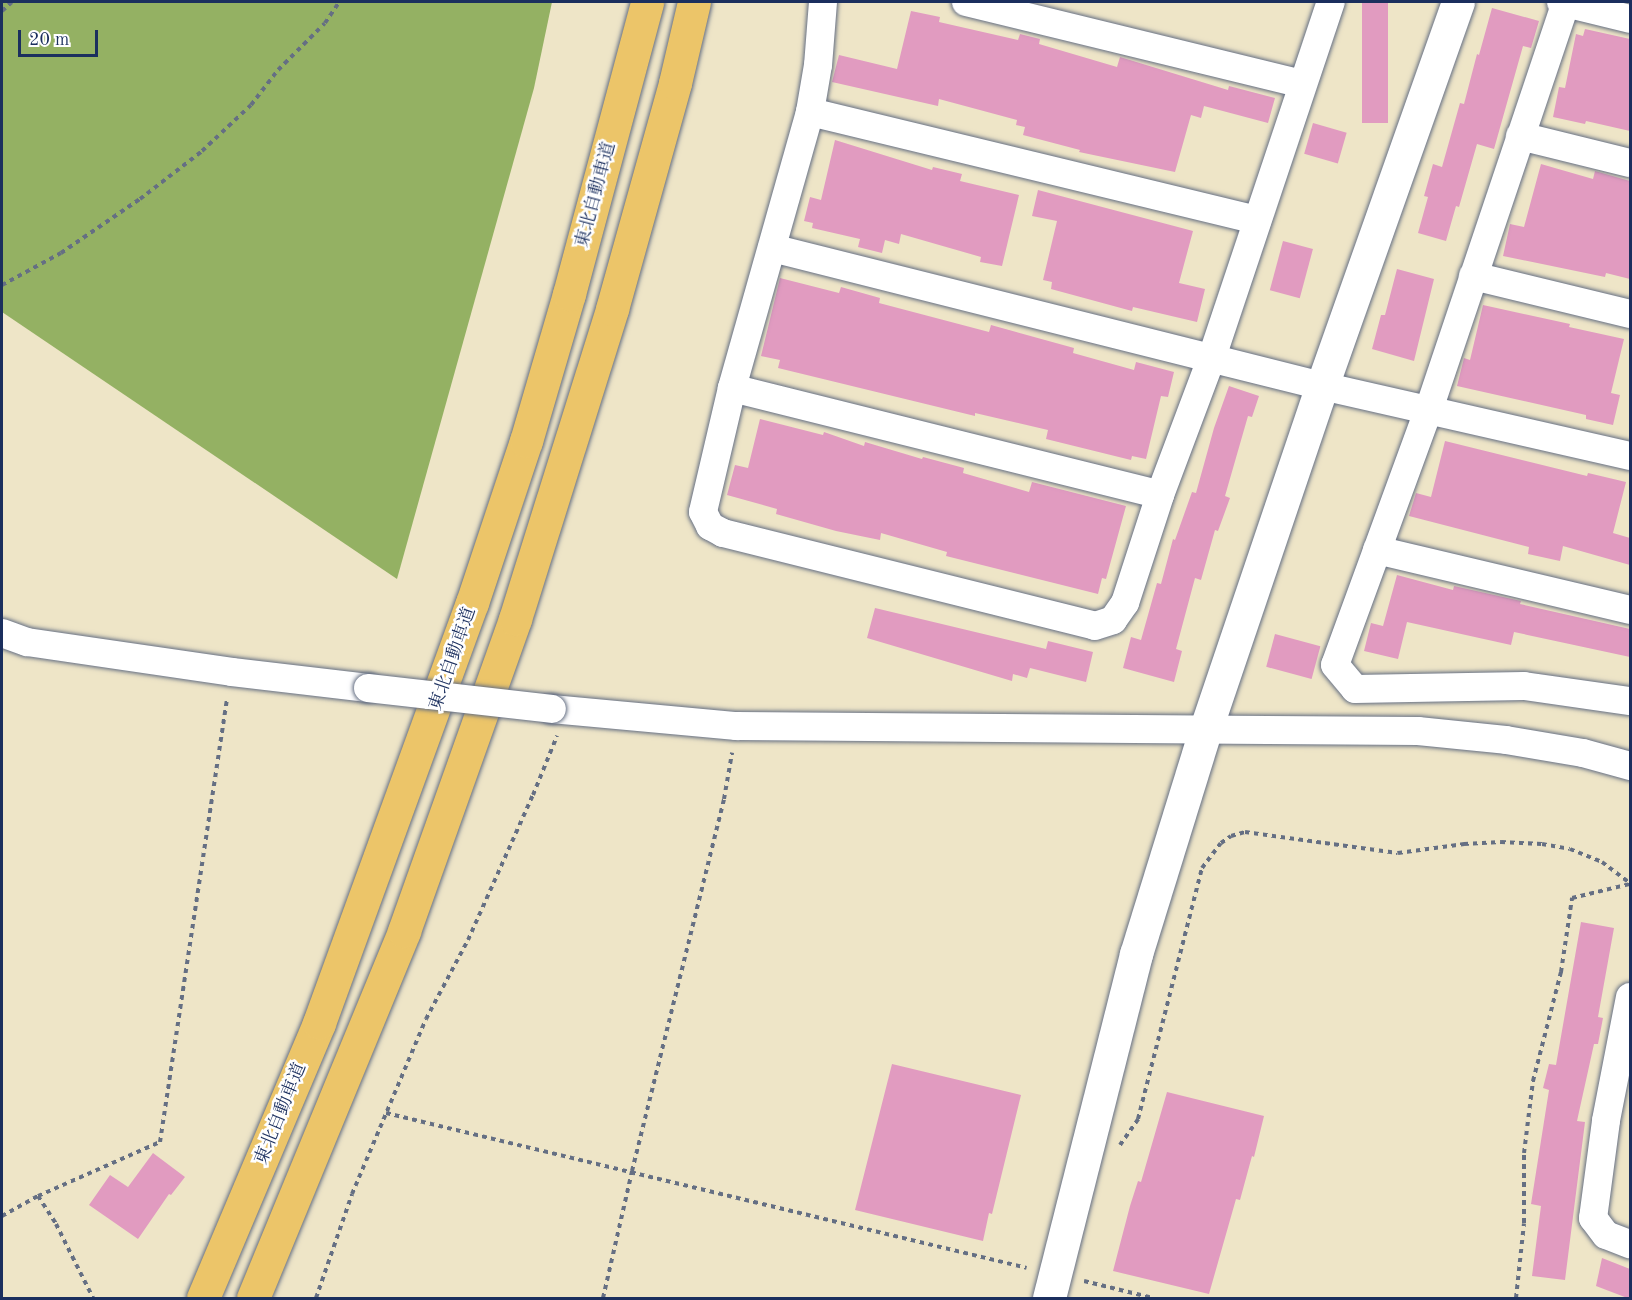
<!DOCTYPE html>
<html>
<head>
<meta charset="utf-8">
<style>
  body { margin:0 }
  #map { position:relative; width:1632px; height:1300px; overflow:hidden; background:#eee5c7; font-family:"Old Standard TT","Noto Serif JP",serif }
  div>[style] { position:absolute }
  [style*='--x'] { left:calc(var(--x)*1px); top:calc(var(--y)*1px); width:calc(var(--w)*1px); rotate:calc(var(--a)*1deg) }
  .forest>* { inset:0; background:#94b163 }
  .building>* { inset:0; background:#e19bc0; transform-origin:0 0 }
  .path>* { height:4px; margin-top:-2px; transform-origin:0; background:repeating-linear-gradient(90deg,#656f83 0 4.5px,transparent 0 9px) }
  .roads { filter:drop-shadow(0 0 2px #656f83) drop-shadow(0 0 2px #656f83) }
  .minor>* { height:28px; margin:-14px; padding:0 14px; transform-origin:14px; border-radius:14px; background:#fff }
  .tertiary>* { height:33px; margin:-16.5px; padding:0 16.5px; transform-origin:16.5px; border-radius:16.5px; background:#fff }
  .motorway>* { height:33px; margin:-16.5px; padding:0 16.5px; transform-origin:16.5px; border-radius:16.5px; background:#ecc569 }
  .bridges { filter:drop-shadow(0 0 2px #656f83) drop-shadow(0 0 2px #656f83) }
  .minor-bridge>* { height:28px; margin:-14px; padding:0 14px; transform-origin:14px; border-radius:14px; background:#fff }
  span { translate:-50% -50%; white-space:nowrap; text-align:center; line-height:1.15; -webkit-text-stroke:5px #fff; paint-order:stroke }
  .street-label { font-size:18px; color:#1b2f5e }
  .frame { position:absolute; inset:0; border:3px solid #1b2f5e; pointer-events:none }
  .scale { position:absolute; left:18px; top:30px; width:80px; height:27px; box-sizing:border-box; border:3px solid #1b2f5e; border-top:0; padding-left:8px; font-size:18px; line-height:21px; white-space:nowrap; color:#1b2f5e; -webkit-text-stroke:4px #fff; paint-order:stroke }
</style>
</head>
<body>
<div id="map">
  <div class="forest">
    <div style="clip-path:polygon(2px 2px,552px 2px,534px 88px,397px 579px,2px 312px)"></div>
  </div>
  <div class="building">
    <div style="left:1362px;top:2px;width:26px;height:121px"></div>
    <div style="clip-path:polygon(1492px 8px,1539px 21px,1531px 48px,1523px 46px,1494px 149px,1477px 144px,1459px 207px,1456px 206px,1446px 241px,1418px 233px,1428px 197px,1424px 196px,1433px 164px,1442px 167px,1460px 103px,1464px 104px,1477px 54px,1479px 55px)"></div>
    <div style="clip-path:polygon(911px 11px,940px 17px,939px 22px,1018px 40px,1020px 34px,1040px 39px,1039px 44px,1117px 67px,1120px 57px,1228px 90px,1229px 86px,1275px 98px,1268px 123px,1204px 106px,1201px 118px,1191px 115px,1175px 172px,1079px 152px,1080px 150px,1023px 135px,1025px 127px,1016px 125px,1017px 120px,939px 99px,938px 106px,832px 82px,839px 55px,897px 69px)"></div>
    <div style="clip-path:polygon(1585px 29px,1630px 39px,1630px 131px,1586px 121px,1585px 124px,1553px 117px,1559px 87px,1565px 88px,1576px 34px,1583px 36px)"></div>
    <div style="left:1313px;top:123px;width:35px;height:32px;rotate:16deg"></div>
    <div style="clip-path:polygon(835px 140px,932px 170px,933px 167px,962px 174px,960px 181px,1019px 195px,1002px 266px,980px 262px,981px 257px,901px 234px,899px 244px,885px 240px,882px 253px,858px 247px,860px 239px,812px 228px,813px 223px,804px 221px,810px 197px,821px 200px)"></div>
    <div style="clip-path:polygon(1541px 164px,1593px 179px,1595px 171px,1630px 181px,1630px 279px,1606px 273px,1605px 277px,1503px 256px,1510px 224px,1524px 227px)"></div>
    <div style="clip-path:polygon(1038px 190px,1193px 231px,1179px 283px,1205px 289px,1197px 322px,1133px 307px,1132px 311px,1051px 289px,1052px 282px,1043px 280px,1057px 221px,1032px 216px)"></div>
    <div style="left:1283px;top:241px;width:31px;height:51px;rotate:15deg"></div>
    <div style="clip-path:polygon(1397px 269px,1434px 279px,1414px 361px,1372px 349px,1381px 315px,1385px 315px)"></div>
    <div style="clip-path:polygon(780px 278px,839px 293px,841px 287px,880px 298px,879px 303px,989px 332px,991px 325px,1074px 348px,1073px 353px,1134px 370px,1136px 362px,1174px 372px,1168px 397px,1161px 396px,1146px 459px,1132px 456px,1131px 460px,1046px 439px,1048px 430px,975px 413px,975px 416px,778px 368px,780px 360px,761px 356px)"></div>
    <div style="clip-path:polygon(1483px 305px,1570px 324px,1569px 327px,1624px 339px,1611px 393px,1620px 395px,1613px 425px,1586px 419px,1586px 415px,1457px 386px,1464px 358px,1470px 360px)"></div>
    <div style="clip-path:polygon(1229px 386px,1259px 396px,1252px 417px,1248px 416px,1225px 496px,1230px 498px,1218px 531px,1215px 530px,1201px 580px,1195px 578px,1176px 649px,1182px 651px,1174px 682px,1123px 668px,1131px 637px,1141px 640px,1157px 583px,1161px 584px,1173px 539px,1175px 540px,1192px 492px,1196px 493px,1214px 428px)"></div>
    <div style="clip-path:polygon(760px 419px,823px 435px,824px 432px,864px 446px,865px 442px,922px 459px,923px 457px,964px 468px,963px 473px,1029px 492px,1032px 482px,1126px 506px,1106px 579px,1102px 578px,1098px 594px,946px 556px,947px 552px,881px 533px,880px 540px,836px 531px,776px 514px,777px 509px,727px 495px,735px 465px,748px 468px)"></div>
    <div style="clip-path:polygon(1445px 441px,1587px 476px,1588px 473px,1626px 482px,1613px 533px,1630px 538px,1630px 565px,1563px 546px,1560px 561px,1528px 554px,1529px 547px,1409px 516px,1416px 493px,1431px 497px)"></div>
    <div style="clip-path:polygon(1397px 575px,1453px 590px,1454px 586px,1521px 601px,1520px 604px,1630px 629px,1630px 657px,1514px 632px,1511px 645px,1407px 622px,1398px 659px,1364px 651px,1371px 623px,1383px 626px)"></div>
    <div style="clip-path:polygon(875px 608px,1046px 649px,1048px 641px,1093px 652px,1086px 682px,1030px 668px,1027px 678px,1013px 674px,1012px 681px,867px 638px)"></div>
    <div style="left:1275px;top:634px;width:47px;height:34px;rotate:15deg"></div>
    <div style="clip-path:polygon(1581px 922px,1614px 928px,1598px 1017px,1603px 1018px,1598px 1044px,1594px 1044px,1577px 1121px,1585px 1122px,1565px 1280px,1532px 1276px,1541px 1206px,1531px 1204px,1549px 1090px,1543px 1088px,1549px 1064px,1556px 1065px)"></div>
    <div style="clip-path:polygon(892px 1064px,1021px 1095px,992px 1214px,989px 1213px,983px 1241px,855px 1210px)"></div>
    <div style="clip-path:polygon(1167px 1092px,1264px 1116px,1254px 1157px,1252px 1156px,1240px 1200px,1236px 1199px,1209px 1294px,1113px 1271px,1130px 1206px,1138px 1181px,1141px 1182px)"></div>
    <div style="clip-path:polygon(153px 1153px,185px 1177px,171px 1195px,169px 1194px,138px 1239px,89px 1205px,110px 1175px,128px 1187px)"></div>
    <div style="clip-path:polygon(1602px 1258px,1630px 1269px,1630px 1299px,1596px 1286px)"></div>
  </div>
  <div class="path">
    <div style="--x:2;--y:11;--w:13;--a:-42"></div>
    <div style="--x:2;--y:285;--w:67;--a:-28.5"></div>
    <div style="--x:61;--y:253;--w:96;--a:-34.4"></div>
    <div style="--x:140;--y:199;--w:78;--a:-37.7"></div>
    <div style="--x:202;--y:151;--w:67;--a:-43.2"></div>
    <div style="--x:251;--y:105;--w:44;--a:-52.4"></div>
    <div style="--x:278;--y:70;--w:66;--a:-45"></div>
    <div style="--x:325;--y:23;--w:25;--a:-56"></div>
    <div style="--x:386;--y:1113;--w:659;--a:13.59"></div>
    <div style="--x:1120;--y:1145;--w:32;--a:-55"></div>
    <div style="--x:1138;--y:1119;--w:259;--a:-75.7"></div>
    <div style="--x:1202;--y:868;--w:31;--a:-53"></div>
    <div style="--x:1221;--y:843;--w:12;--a:-35"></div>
    <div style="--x:1231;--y:836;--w:15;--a:-16"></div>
    <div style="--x:1245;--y:832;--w:154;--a:7.8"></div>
    <div style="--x:1398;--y:853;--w:67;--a:-7.8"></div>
    <div style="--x:1464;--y:844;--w:37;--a:-3"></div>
    <div style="--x:1501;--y:842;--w:41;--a:2.8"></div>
    <div style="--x:1542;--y:844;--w:28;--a:10"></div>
    <div style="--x:1570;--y:849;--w:35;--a:22"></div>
    <div style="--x:1602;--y:862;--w:35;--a:37"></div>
    <div style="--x:38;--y:1196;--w:33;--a:57"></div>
    <div style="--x:56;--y:1224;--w:83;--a:63.4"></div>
    <div style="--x:2;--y:1216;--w:41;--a:-29.1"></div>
    <div style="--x:38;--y:1196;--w:133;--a:-23.9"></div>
    <div style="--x:160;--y:1142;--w:448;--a:-81.4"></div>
    <div style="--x:1084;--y:1281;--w:71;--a:13.8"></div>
    <div style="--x:316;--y:1298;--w:110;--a:-70.9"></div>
    <div style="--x:352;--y:1194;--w:190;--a:-67.1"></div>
    <div style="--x:426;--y:1019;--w:89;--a:-62"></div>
    <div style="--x:468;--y:940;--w:159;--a:-65.9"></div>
    <div style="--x:533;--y:795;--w:64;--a:-67.9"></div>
    <div style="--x:603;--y:1298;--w:130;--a:-77.1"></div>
    <div style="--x:632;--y:1171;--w:383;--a:-76.1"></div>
    <div style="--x:724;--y:799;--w:47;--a:-80.1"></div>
    <div style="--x:1516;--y:1298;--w:75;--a:-83.9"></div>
    <div style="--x:1524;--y:1223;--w:70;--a:-90"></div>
    <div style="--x:1524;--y:1153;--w:73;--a:-82.9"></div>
    <div style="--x:1533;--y:1081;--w:113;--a:-75.6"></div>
    <div style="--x:1561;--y:972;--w:75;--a:-81.5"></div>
    <div style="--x:1572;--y:898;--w:60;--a:-13.6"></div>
  </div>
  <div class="roads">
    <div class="minor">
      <div style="--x:823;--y:2;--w:63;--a:94.5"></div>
      <div style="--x:818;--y:65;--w:48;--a:99.7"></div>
      <div style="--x:810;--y:112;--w:287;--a:105.8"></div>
      <div style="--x:732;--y:388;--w:127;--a:103.2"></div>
      <div style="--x:703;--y:512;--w:16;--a:63"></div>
      <div style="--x:710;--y:526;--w:15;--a:28"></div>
      <div style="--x:723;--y:533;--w:383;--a:14"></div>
      <div style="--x:1095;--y:626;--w:19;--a:-18"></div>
      <div style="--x:1113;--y:620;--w:21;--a:-55"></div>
      <div style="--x:1125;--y:603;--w:114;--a:-72"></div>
      <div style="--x:1160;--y:495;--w:147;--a:-69.4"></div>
      <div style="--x:1212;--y:357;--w:374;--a:-71.5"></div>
      <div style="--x:966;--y:2;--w:346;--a:13.7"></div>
      <div style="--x:1561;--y:2;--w:71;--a:13.8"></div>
      <div style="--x:1566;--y:2;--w:432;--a:108.6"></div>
      <div style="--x:1428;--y:411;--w:270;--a:110.1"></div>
      <div style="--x:1335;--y:665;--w:31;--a:50"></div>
      <div style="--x:1355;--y:689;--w:169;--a:-1"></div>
      <div style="--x:1524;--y:686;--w:107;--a:8.1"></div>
      <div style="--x:810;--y:112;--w:460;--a:13.6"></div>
      <div style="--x:1520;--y:136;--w:113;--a:13.8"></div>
      <div style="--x:772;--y:248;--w:567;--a:14.09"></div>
      <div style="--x:1322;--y:386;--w:316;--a:12.8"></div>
      <div style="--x:1473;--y:276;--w:162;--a:13.6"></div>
      <div style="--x:732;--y:388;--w:441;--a:14"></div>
      <div style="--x:1377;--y:550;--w:260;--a:13.3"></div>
      <div style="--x:2;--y:633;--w:27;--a:20"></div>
      <div style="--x:27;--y:642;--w:207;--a:8.3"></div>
      <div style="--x:232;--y:672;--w:137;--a:6.7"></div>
      <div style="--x:552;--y:709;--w:185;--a:5.3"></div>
      <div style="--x:736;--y:726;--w:682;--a:0.42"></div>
      <div style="--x:1418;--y:731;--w:88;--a:5.8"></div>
      <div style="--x:1506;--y:740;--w:78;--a:9.6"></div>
      <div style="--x:1583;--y:753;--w:49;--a:15.5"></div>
      <div style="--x:1630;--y:997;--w:126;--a:101"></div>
      <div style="--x:1606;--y:1121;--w:98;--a:97.6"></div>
      <div style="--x:1593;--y:1218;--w:21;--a:53"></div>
      <div style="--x:1606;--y:1235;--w:26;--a:21"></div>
    </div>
    <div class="tertiary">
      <div style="--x:1049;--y:1298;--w:355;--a:-75.8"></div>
      <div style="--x:1136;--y:954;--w:233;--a:-72.8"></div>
      <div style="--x:1205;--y:731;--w:364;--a:-71.3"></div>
      <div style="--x:1322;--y:386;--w:407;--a:-70.5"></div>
    </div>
    <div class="motorway">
      <div style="--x:203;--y:1298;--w:298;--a:-67.1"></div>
      <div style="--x:319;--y:1023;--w:447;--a:-70"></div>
      <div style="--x:472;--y:603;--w:171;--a:-71.6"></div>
      <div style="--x:526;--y:441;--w:153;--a:-73.7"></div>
      <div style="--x:569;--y:294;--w:302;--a:-75"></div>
      <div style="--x:253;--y:1298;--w:397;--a:-67.6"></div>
      <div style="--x:404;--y:931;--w:331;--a:-70.4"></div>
      <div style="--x:515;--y:619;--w:325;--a:-72.6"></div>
      <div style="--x:612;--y:309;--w:235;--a:-74.4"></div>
      <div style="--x:675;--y:83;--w:83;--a:-76.8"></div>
    </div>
  </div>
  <div class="bridges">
    <div class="minor-bridge">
      <div style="--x:368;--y:688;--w:185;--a:6.5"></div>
    </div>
  </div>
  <div class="street-label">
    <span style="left:596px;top:195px;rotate:-75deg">東北自動車道</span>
    <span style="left:453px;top:659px;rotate:-71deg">東北自動車道</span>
    <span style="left:281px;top:1114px;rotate:-68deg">東北自動車道</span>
  </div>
  <div class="frame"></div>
  <div class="scale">20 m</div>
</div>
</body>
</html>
